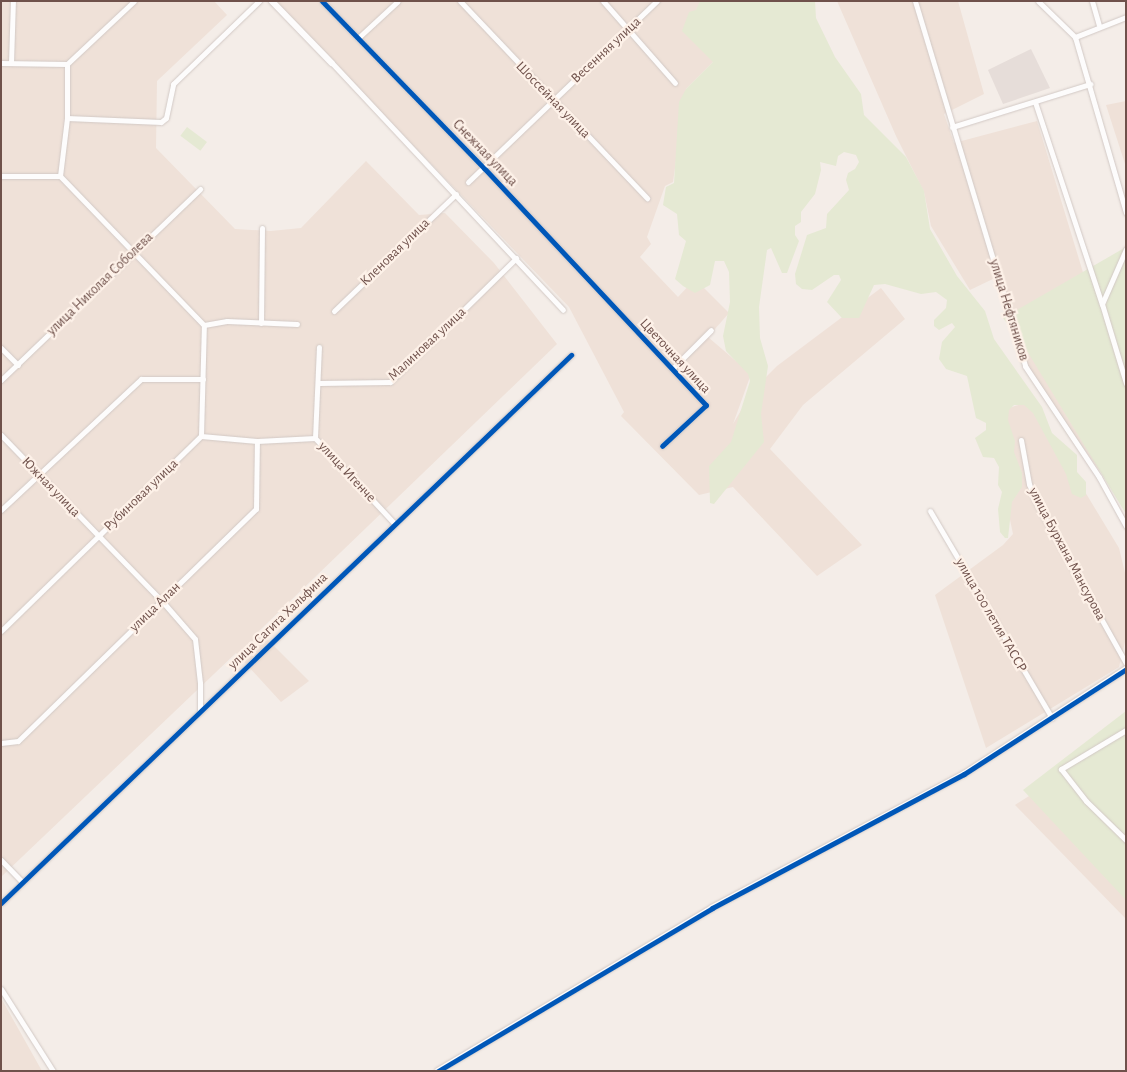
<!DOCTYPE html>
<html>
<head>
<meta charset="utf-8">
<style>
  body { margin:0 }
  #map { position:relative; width:1127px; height:1072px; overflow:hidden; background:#f4ede8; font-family:"Alegreya Sans",sans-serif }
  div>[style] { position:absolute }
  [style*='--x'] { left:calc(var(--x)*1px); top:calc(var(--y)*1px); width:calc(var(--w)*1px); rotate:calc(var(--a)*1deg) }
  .residential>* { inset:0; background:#efe1d8 }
  .industrial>* { inset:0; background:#e6ddd9 }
  .green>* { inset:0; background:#e5e9d3; transform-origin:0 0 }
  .roads { filter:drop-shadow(0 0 1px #d2c9c5) drop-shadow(0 0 1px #d2c9c5) }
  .minor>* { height:5px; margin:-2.5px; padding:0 2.5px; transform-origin:2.5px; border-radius:2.5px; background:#fdfcfc }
  .tertiary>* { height:5.5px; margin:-2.75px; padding:0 2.75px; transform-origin:2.75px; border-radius:2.75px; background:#fdfcfc }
  .cycleway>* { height:5px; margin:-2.5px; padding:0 2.5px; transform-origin:2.5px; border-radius:2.5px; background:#0057b8 }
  span { translate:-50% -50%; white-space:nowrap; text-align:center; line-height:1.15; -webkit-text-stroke:4.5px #fdf1e8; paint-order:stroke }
  .street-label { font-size:14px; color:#6f514b }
  .frame { position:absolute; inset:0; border:2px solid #6f514b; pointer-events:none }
</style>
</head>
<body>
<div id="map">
  <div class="residential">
    <div style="clip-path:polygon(1px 1px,214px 1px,227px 15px,157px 81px,156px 148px,235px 229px,271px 231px,301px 228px,366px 161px,419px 215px,445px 213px,494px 263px,557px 344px,259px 631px,309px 681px,281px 702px,236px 653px,1px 877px)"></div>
    <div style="clip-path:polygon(274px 1px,719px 1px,713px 62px,686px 89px,673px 182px,665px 186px,647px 237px,651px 244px,640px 257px,678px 297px,695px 279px,729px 313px,708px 337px,751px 374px,733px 424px,753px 390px,777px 366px,881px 288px,905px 319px,803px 405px,770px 449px,862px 545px,817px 576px,733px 487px,699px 495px,621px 416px,624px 412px,569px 307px)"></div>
    <div style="clip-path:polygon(837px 1px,958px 1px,984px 94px,944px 114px,954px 143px,1037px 121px,1126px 414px,1126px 464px,1099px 470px,1025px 366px,997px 277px,970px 290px,931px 226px,924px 192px,896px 136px)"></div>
    <div style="clip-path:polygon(1126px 101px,1126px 167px,1106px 105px)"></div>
    <div style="clip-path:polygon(1030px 401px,1119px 548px,1126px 577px,1126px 638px,1119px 667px,986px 748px,935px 595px,1003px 545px,1013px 534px,1006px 501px,1000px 411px)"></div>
    <div style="clip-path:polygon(1126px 735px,1126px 919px,1015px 805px)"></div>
    <div style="clip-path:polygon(1px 998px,42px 1071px,1px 1071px)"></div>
  </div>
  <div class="industrial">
    <div style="clip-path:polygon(1031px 49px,1050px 88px,1003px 104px,988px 70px)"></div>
  </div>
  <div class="green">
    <div style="clip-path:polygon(700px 1px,815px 1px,816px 18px,835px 57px,861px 94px,864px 115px,906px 157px,924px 191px,930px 229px,957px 276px,985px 311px,994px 339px,1042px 407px,1052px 433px,1077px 455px,1077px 472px,1086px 482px,1086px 495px,1081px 498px,1072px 494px,1066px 474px,1033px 413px,1024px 405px,1014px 405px,1009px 410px,1008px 420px,1015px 441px,1014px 452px,1022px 473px,1022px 487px,1012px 502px,1008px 538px,1005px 538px,1000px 532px,998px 509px,1002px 492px,998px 485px,999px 467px,994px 458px,983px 457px,975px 438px,986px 430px,986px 423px,976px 418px,967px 376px,946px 369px,939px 359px,942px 342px,955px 327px,952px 323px,939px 330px,934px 326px,934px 320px,946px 308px,947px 300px,936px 292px,921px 294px,885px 284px,874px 285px,859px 318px,842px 318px,827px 302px,841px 280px,839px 275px,834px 275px,812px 290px,802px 289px,796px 284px,795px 274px,807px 235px,826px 228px,827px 214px,849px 190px,846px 180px,848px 173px,855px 169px,859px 162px,856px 155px,844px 152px,838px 156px,836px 166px,820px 162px,821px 170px,815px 194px,801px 212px,801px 222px,795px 226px,795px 235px,799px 241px,787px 273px,782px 273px,771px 248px,767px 250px,759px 307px,760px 338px,768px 366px,761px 414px,764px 442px,714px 504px,710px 503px,709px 466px,731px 442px,750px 381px,748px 374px,726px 351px,723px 336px,730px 302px,729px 272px,724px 261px,715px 261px,710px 285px,695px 293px,683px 286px,675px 279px,686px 241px,679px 235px,677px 214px,663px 205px,666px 187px,674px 183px,679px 102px,686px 89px,713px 62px,682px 31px,689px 12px,696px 10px)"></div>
    <div style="left:187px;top:127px;width:25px;height:11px;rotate:37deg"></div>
    <div style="clip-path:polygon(1126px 247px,1126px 514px,1024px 346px,1003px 318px)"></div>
    <div style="clip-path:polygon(1126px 711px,1126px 900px,1023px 790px)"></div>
  </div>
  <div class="roads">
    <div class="minor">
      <div style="--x:322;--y:1;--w:233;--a:45.9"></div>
      <div style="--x:484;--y:168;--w:325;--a:46.9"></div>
      <div style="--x:706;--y:405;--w:60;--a:137"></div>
      <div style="--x:460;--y:1;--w:272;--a:46.5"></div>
      <div style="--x:603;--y:1;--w:109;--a:48.7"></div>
      <div style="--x:915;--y:1;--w:381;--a:73.2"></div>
      <div style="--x:1025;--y:366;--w:133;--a:56.3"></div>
      <div style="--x:1099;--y:477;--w:56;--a:61.1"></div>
      <div style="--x:1038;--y:1;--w:52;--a:44.2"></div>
      <div style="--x:1092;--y:1;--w:26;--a:74"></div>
      <div style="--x:1126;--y:17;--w:55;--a:158.6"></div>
      <div style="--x:1075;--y:37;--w:183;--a:73.8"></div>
      <div style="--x:358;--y:38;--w:54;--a:-42.8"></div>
      <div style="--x:1;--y:63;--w:66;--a:0.9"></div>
      <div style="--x:67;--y:64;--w:92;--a:-43.2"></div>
      <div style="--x:11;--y:63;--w:62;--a:-88.2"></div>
      <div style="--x:332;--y:63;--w:338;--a:46.9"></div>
      <div style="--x:1035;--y:102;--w:213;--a:71.7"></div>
      <div style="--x:67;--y:118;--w:94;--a:2.4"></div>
      <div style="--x:161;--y:122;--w:6;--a:-39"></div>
      <div style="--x:166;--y:118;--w:35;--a:-78"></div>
      <div style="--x:173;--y:84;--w:120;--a:-44"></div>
      <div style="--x:952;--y:127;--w:145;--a:-17.3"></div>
      <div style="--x:1;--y:176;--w:59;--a:0"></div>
      <div style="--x:60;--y:176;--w:58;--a:-83.1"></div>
      <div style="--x:67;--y:118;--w:54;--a:-90"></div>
      <div style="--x:60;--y:176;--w:207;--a:46"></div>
      <div style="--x:468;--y:182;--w:262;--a:-43.8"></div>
      <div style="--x:1126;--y:249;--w:60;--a:113.6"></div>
      <div style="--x:1102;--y:304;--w:83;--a:73.1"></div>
      <div style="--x:334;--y:311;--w:169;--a:-43.8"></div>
      <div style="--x:261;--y:323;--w:95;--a:-89.4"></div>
      <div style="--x:204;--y:325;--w:23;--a:-10"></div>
      <div style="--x:227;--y:321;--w:70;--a:2.5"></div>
      <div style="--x:1;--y:348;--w:24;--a:45"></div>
      <div style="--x:672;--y:369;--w:55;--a:-45"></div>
      <div style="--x:1;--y:380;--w:276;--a:-43.8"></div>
      <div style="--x:319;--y:383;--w:71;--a:-0.8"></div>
      <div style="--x:390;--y:382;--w:177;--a:-44.5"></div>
      <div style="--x:1;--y:435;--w:231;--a:45.9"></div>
      <div style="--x:162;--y:601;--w:50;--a:49"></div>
      <div style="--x:195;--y:639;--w:44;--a:83.5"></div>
      <div style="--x:200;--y:683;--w:28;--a:90"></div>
      <div style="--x:201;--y:436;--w:56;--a:5.1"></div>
      <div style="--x:257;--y:441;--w:58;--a:-3"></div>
      <div style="--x:315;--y:438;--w:117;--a:47.1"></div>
      <div style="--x:315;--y:438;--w:91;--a:-87.5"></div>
      <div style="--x:1021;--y:440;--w:45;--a:79.7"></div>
      <div style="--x:1029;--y:484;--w:22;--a:68"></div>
      <div style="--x:1037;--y:504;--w:182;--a:60.8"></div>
      <div style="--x:1;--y:510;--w:192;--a:-43.1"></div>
      <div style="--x:141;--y:379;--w:62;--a:0"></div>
      <div style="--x:930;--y:511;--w:240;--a:59.5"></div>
      <div style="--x:1;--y:631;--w:279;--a:-44.3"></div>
      <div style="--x:201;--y:436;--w:111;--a:-88.5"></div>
      <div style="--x:1126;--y:730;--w:76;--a:149"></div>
      <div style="--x:1061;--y:769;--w:41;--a:52"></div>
      <div style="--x:1086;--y:801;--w:56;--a:44.3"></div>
      <div style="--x:1;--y:743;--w:17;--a:-7"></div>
      <div style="--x:18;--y:741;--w:332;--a:-44.3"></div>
      <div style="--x:256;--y:509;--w:68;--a:-89.2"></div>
      <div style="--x:1;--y:860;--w:30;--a:46"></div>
      <div style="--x:1;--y:903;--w:791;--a:-43.87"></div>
      <div style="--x:1;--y:989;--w:97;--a:57.6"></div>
    </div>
    <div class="tertiary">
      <div style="--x:272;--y:1;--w:86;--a:45.9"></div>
      <div style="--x:438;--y:1071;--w:319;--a:-30.7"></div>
      <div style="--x:712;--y:908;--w:285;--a:-28"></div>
      <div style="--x:964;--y:774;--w:193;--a:-32.9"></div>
    </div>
  </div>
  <div class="cycleway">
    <div style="--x:322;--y:1;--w:233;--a:45.9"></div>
    <div style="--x:484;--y:168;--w:325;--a:46.9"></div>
    <div style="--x:706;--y:405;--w:60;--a:137"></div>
    <div style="--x:1;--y:903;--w:791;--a:-43.87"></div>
    <div style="--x:438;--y:1071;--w:319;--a:-30.7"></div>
    <div style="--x:712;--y:908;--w:285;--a:-28"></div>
    <div style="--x:964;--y:774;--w:193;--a:-32.9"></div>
  </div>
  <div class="street-label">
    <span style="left:606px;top:50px;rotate:-43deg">Весенняя улица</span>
    <span style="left:553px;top:100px;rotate:46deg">Шоссейная улица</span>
    <span style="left:485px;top:153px;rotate:46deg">Снежная улица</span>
    <span style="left:395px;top:252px;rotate:-44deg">Кленовая улица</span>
    <span style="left:100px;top:284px;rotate:-44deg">улица Николая Соболева</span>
    <span style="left:1009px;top:310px;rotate:73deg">улица Нефтяников</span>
    <span style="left:427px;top:344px;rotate:-43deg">Малиновая улица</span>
    <span style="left:675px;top:356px;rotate:47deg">Цветочная улица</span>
    <span style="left:347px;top:472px;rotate:47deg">улица Игенче</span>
    <span style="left:51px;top:487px;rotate:46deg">Южная улица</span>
    <span style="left:141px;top:495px;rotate:-44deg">Рубиновая улица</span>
    <span style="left:1067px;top:554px;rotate:62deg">улица Бурхана Мансурова</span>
    <span style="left:155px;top:607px;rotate:-44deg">улица Алан</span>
    <span style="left:991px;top:615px;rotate:60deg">улица 100 летия ТАССР</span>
    <span style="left:278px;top:621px;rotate:-44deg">улица Сагита Хальфина</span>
  </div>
  <div class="frame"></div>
</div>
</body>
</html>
